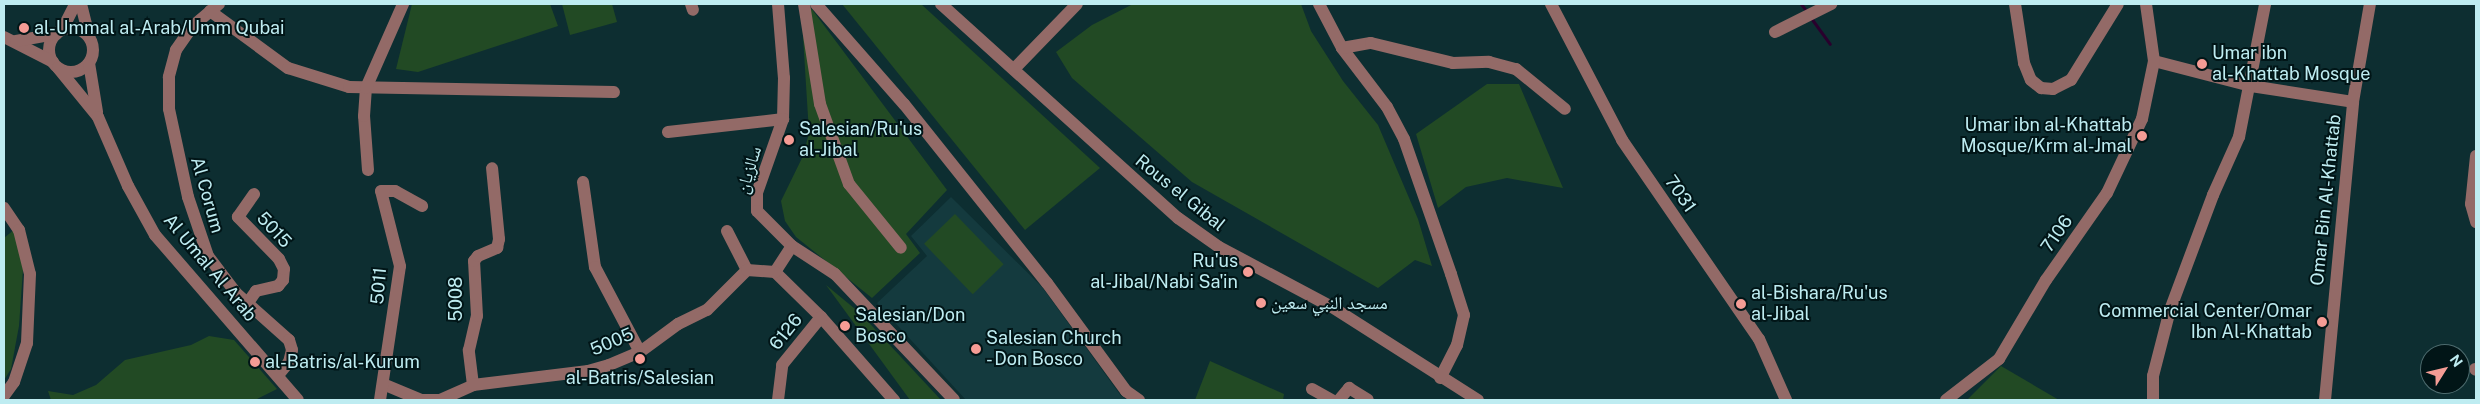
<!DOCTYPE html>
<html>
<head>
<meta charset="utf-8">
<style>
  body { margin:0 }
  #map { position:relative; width:2480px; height:404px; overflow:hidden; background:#0d2e31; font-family:"Public Sans","Noto Naskh Arabic",sans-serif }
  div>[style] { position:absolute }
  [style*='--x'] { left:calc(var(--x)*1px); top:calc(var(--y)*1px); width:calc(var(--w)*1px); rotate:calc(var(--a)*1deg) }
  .built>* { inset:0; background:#143a3e }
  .green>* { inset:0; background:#224a24; transform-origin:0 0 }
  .stream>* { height:3px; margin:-1.5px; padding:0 1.5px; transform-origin:1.5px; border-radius:1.5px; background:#29002d }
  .minor>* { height:12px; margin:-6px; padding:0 6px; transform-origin:6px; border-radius:6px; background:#936a67 }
  .minor>.ring { margin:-6px; padding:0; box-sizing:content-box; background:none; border:12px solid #936a67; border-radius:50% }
  .dots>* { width:14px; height:14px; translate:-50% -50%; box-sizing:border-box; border:2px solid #011517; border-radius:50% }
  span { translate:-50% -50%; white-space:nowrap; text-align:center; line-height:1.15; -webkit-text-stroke:4px #011517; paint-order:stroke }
  .poi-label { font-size:18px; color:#beecf1 }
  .left { translate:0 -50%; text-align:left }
  .right { translate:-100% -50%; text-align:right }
  .street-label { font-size:18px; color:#beecf1 }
  .frame { position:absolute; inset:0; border:5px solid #beecf1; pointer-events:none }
  .north { position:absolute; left:2420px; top:344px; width:50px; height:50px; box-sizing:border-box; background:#011517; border:1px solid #4d6b6e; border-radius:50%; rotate:54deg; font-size:14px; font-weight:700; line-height:20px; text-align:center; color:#beecf1 }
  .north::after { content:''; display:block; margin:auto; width:18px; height:22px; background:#f59c95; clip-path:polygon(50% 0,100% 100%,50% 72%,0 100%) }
</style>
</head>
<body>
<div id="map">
  <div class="built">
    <div style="clip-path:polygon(951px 197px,1042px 287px,1121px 396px,1128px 400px,966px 400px,877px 303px,927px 256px,911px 236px)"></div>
  </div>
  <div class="green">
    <div style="clip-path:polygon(412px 4px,550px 4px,558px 26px,418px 72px,396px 69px)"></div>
    <div style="clip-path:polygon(562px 4px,612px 4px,617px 22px,570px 35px)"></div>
    <div style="clip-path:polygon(801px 4px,808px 4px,947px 190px,906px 234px,920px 253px,872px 298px,796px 237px,785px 221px,781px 201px,803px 156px,809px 133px)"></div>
    <div style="clip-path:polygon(842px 4px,921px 4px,1100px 168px,1025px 230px)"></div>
    <div style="clip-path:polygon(1133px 4px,1301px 4px,1311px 31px,1343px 81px,1378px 125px,1418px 219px,1432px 266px,1415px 260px,1378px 288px,1192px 182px,1072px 78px,1056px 52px,1092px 25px)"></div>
    <div style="clip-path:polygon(1487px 84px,1519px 84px,1563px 188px,1507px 178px,1466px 187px,1438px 208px,1416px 134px)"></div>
    <div style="left:955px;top:214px;width:70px;height:43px;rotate:46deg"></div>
    <div style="clip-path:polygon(15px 229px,23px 269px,19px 326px,11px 369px,4px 380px,4px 238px)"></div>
    <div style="clip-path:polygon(826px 285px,860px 313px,941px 400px,910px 400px)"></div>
    <div style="clip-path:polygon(209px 336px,234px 340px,277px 389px,255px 400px,51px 400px,48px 391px,73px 395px,96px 385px,125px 360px,191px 345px)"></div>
    <div style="clip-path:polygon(1210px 361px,1284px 394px,1283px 400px,1195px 400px)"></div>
    <div style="clip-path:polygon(2001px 366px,2059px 400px,1967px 400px)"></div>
  </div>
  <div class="stream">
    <div style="--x:1801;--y:4;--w:11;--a:52"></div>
    <div style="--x:1811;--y:18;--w:32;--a:54"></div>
  </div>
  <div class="minor">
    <div style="--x:81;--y:4;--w:34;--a:76"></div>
    <div style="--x:219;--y:4;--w:35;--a:140"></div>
    <div style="--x:192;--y:27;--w:28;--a:125"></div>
    <div style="--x:176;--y:50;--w:28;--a:105"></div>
    <div style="--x:169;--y:77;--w:32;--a:90"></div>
    <div style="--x:169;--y:109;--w:90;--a:77.8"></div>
    <div style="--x:188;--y:197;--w:62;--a:71.3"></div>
    <div style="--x:208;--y:256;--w:46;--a:52.9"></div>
    <div style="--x:236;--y:293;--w:71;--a:41.6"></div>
    <div style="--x:289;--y:340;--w:10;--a:73"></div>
    <div style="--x:292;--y:350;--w:12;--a:104"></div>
    <div style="--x:289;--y:362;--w:17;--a:130"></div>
    <div style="--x:691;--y:4;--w:6;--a:72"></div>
    <div style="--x:778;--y:4;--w:74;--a:85.4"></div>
    <div style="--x:784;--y:78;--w:41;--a:91.4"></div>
    <div style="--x:783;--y:119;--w:78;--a:109.4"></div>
    <div style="--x:757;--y:193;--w:18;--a:90"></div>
    <div style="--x:757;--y:211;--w:49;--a:45"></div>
    <div style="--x:792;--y:246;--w:51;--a:33.1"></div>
    <div style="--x:835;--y:274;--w:173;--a:46.6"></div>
    <div style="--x:804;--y:4;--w:101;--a:80.9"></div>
    <div style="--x:820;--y:104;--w:85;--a:70.1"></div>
    <div style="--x:849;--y:184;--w:82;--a:50.9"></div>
    <div style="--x:816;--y:4;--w:133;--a:48.7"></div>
    <div style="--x:904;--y:104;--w:229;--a:51.4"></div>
    <div style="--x:1047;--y:283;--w:134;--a:53.8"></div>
    <div style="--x:1126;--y:391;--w:16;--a:35"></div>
    <div style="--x:941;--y:4;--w:319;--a:42.1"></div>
    <div style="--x:1178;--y:218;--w:50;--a:35.3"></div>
    <div style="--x:1219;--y:247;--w:128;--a:28"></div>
    <div style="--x:1332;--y:307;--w:173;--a:32.5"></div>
    <div style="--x:1319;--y:4;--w:50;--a:62.4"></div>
    <div style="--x:1342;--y:48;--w:74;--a:52.7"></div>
    <div style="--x:1387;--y:107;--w:36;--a:62"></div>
    <div style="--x:1404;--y:139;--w:143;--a:70.8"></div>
    <div style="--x:1451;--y:274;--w:43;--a:72.4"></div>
    <div style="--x:1464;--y:315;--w:31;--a:103"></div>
    <div style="--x:1457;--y:345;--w:37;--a:117"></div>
    <div style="--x:1551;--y:4;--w:153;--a:62.4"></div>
    <div style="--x:1622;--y:140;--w:242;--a:55.5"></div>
    <div style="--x:1759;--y:339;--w:67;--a:66.1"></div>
    <div style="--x:2015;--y:4;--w:60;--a:81.3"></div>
    <div style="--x:2024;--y:63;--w:18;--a:68"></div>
    <div style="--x:2031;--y:80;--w:13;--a:39"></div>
    <div style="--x:2041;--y:88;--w:12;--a:5"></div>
    <div style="--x:2053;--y:89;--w:20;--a:-27"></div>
    <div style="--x:2071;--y:80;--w:89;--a:-58.3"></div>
    <div style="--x:210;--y:11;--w:97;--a:36.2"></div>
    <div style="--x:288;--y:68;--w:64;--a:17.3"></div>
    <div style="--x:349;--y:87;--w:265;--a:1.1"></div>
    <div class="ring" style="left:49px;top:28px;width:32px;height:32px"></div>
    <div style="--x:62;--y:30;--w:29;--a:-63"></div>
    <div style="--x:1775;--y:32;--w:63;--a:-26.6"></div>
    <div style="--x:4;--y:37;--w:55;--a:27"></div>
    <div style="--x:16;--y:41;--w:41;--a:-9.9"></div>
    <div style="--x:1342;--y:48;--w:29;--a:-10"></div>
    <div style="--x:1371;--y:43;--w:84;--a:13.7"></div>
    <div style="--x:1453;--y:63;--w:36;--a:-2"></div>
    <div style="--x:1489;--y:62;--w:28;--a:15"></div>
    <div style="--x:1516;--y:69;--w:63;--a:39.2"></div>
    <div style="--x:2154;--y:61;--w:100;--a:14.5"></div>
    <div style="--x:2251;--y:86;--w:103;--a:8.9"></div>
    <div style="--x:89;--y:63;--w:50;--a:80.7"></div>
    <div style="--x:58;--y:68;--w:63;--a:50.8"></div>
    <div style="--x:98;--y:117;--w:75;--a:66.5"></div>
    <div style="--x:128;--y:186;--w:56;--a:61.1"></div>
    <div style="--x:155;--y:235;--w:218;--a:49.1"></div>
    <div style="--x:1015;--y:68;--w:89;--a:-45.9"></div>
    <div style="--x:668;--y:132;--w:116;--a:-6.4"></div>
    <div style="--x:2476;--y:156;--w:48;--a:95.9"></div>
    <div style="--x:2471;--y:204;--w:19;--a:74"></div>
    <div style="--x:368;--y:170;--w:54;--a:-94.2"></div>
    <div style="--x:364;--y:116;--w:28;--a:-86"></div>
    <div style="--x:366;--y:88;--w:92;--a:-66.2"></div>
    <div style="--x:583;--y:182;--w:86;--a:82"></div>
    <div style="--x:595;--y:267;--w:96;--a:62.1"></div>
    <div style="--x:4;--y:208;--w:27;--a:56"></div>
    <div style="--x:19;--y:230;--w:45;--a:76"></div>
    <div style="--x:30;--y:274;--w:69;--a:92.5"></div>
    <div style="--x:27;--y:343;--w:41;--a:108.4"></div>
    <div style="--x:14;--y:382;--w:17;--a:126"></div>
    <div style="--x:727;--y:231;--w:44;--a:62.9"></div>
    <div style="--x:775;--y:272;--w:64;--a:44.4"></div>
    <div style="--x:821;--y:317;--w:111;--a:48.7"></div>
    <div style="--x:775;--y:272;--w:31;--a:-57"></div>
    <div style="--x:247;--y:304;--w:16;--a:-55"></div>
    <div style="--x:256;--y:291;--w:23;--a:-13"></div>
    <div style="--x:278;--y:286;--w:8;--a:-50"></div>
    <div style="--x:283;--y:280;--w:11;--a:-85"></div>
    <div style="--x:284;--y:269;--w:11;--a:-117"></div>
    <div style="--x:279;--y:259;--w:59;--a:-134.3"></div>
    <div style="--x:238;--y:217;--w:28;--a:-55"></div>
    <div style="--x:2475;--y:369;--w:1;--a:45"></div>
    <div style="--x:383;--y:384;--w:41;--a:22.8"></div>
    <div style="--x:421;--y:400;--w:19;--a:0"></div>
    <div style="--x:473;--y:385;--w:35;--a:-97"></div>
    <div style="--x:469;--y:350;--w:35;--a:-77"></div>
    <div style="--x:477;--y:316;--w:55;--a:-93.1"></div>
    <div style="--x:474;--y:261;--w:6;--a:-51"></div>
    <div style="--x:478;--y:256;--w:21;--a:-23"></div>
    <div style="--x:497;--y:248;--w:9;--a:-77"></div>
    <div style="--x:499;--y:239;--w:71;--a:-95.6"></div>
    <div style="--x:1312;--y:389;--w:23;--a:29"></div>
    <div style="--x:380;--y:400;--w:135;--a:-81.5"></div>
    <div style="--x:400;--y:266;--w:77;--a:-104.2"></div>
    <div style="--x:381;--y:191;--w:14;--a:0"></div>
    <div style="--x:395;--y:191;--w:31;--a:29"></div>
    <div style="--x:440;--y:400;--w:36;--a:-24"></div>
    <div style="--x:473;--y:385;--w:116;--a:-6.9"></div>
    <div style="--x:588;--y:371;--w:22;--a:-16"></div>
    <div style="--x:609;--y:365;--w:34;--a:-23"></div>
    <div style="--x:640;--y:352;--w:47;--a:-36.4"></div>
    <div style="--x:678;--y:324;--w:32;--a:-26"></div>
    <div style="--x:707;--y:310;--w:57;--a:-45"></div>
    <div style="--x:747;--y:270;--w:28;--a:4"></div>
    <div style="--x:778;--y:400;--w:35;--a:-83"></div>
    <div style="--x:782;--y:365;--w:62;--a:-50.9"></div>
    <div style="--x:1339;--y:400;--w:16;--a:-50"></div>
    <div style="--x:1349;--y:388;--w:22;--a:32"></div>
    <div style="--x:1946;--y:400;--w:67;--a:-37.7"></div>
    <div style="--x:1999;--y:359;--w:92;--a:-59.3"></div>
    <div style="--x:2046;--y:280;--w:106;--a:-55"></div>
    <div style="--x:2107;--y:193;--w:82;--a:-64.7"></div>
    <div style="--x:2142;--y:119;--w:59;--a:-78.3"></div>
    <div style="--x:2154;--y:61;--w:58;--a:-98"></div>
    <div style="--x:2153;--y:400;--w:24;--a:-90"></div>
    <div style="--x:2153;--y:376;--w:68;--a:-75.6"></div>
    <div style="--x:2170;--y:310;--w:123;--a:-69.5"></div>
    <div style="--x:2213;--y:195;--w:64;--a:-65.9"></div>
    <div style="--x:2239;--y:137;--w:136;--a:-78.9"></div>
    <div style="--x:2325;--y:400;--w:299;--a:-84.6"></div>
    <div style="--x:2353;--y:102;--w:99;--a:-80.2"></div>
  </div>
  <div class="dots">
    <div style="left:24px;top:28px;background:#f59c95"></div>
    <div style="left:2202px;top:64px;background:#f59c95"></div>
    <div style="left:2142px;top:136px;background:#f59c95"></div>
    <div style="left:789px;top:140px;background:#f59c95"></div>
    <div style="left:1248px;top:272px;background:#f59c95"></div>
    <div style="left:1261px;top:303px;background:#f59c95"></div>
    <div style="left:1741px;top:304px;background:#f59c95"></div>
    <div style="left:2322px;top:322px;background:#f59c95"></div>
    <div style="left:845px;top:326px;background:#f59c95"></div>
    <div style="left:976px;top:349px;background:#f59c95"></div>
    <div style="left:640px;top:359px;background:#f59c95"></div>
    <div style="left:255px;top:362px;background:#f59c95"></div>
  </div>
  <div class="poi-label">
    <span class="left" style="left:34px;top:28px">al-Ummal al-Arab/Umm Qubai</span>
    <span class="left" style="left:2212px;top:64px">Umar ibn<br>al-Khattab Mosque</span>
    <span class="right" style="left:2132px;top:136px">Umar ibn al-Khattab<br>Mosque/Krm al-Jmal</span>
    <span class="left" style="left:799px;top:140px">Salesian/Ru'us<br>al-Jibal</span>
    <span class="right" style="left:1238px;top:272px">Ru'us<br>al-Jibal/Nabi Sa'in</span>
    <span class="left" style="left:1751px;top:304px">al-Bishara/Ru'us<br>al-Jibal</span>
    <span class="left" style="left:1271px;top:303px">مسجد النبي سعين</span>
    <span class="right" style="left:2312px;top:322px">Commercial Center/Omar<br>Ibn Al-Khattab</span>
    <span class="left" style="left:855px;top:326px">Salesian/Don<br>Bosco</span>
    <span class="left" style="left:986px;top:349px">Salesian Church<br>- Don Bosco</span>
    <span class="left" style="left:265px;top:362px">al-Batris/al-Kurum</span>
    <span style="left:640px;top:378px">al-Batris/Salesian</span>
  </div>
  <div class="street-label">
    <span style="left:749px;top:170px;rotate:-73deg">سالزيان</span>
    <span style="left:1180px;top:193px;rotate:39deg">Rous el Gibal</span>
    <span style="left:1680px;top:194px;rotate:55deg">7031</span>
    <span style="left:207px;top:195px;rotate:74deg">Al Corum</span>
    <span style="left:2326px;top:200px;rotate:-84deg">Omar Bin Al-Khattab</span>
    <span style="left:274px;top:230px;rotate:47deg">5015</span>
    <span style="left:2057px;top:234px;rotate:-55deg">7106</span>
    <span style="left:210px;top:268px;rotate:50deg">Al Umal Al Arab</span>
    <span style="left:379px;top:286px;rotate:-85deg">5011</span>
    <span style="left:456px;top:299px;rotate:-90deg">5008</span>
    <span style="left:786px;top:332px;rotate:-51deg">6126</span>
    <span style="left:612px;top:342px;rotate:-23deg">5005</span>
  </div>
  <div class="frame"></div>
  <div class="north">N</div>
</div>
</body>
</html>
